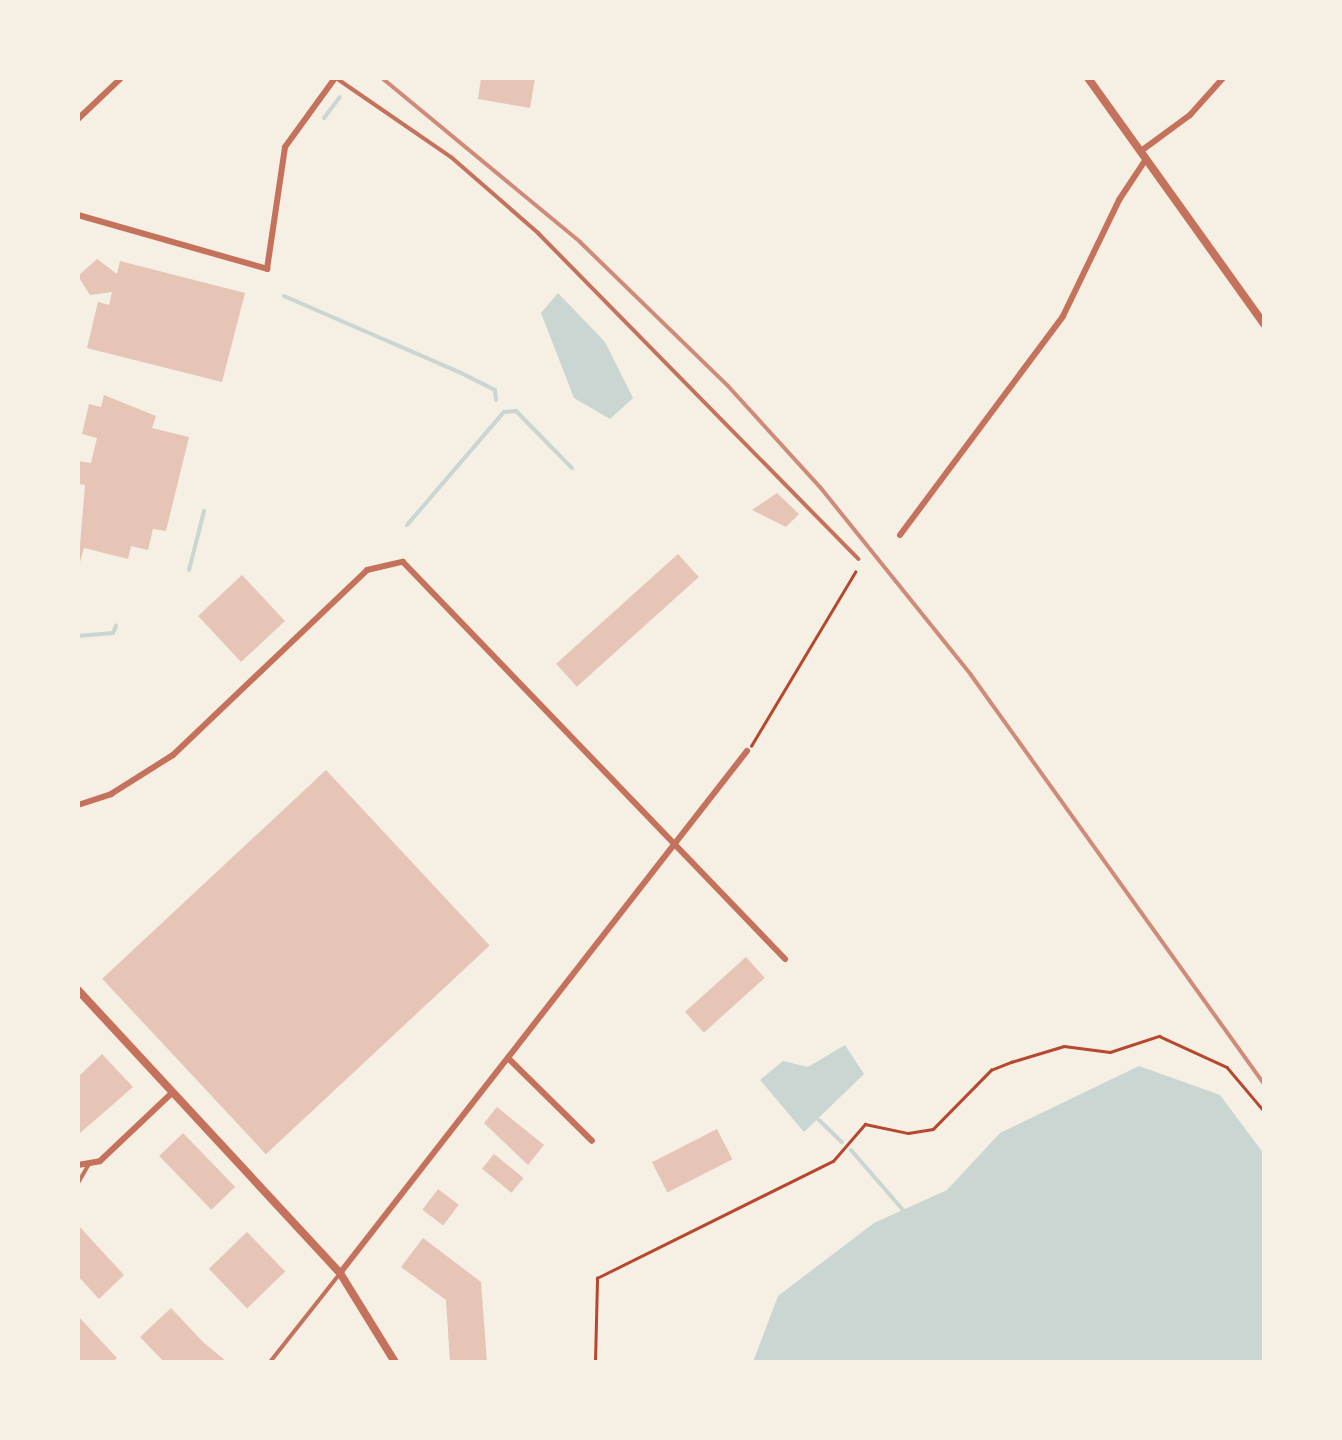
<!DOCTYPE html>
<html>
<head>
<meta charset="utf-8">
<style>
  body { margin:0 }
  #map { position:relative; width:1342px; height:1440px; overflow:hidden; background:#f6efe4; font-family:"Crimson Pro",serif }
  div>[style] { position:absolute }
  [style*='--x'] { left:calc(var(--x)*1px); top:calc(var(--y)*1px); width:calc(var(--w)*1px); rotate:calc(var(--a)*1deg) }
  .water>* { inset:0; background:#c9d6d2 }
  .stream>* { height:4px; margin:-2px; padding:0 2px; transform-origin:2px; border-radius:2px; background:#c9d6d2 }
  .building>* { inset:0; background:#e6c5b7; transform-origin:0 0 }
  .path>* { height:2.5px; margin:-1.25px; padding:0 1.25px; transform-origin:1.25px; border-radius:1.25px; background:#b5482f }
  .service>* { height:4px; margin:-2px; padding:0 2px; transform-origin:2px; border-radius:2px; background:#c5725c }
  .minor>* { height:6px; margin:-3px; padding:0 3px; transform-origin:3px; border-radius:3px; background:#c5725c }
  .tertiary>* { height:8px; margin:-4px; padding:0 4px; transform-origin:4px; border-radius:4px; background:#c5725c }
  .rail>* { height:4px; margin:-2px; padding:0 2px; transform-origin:2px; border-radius:2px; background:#cf8b77 }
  span { translate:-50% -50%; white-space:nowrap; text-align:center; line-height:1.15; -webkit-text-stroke:8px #f6efe4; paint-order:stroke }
  .frame { position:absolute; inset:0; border:80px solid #f6efe4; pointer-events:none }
</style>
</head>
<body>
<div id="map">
  <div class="water">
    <div style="clip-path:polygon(558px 293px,605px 342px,633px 398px,610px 419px,574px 398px,541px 313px)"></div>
    <div style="clip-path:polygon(845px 1045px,864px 1074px,804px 1132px,760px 1080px,783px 1061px,808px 1067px)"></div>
    <div style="clip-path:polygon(1139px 1066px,1220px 1095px,1264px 1154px,1264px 1362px,753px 1362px,778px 1296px,874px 1223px,947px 1190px,1000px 1133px)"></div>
  </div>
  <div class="stream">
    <div style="--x:324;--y:118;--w:26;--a:-53"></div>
    <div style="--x:284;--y:296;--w:191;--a:23.5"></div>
    <div style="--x:459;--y:372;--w:40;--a:26.6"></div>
    <div style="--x:495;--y:390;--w:10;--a:84"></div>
    <div style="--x:407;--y:525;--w:149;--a:-49.4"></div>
    <div style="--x:504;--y:412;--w:12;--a:-5"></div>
    <div style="--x:516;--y:411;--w:80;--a:45.5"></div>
    <div style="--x:189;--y:570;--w:61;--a:-75.7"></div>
    <div style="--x:78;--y:636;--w:35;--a:-5"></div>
    <div style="--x:113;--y:633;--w:8;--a:-67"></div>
    <div style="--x:819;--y:1120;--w:32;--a:44"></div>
    <div style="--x:851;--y:1150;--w:79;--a:49.1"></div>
  </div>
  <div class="building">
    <div style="clip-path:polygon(481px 78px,535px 78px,530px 108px,478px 99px)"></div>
    <div style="clip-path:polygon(97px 259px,117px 274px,120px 261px,245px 293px,222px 382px,87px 348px,98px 302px,109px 305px,112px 292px,90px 295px,78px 276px)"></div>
    <div style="clip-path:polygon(104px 395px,156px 416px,152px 428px,189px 437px,166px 531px,153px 529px,148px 550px,131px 546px,128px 559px,84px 548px,78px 569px,85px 485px,78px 484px,78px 461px,91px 463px,97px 438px,82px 434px,89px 404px,101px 407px)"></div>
    <div style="clip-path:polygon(777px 493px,799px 514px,786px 527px,752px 510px)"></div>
    <div style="left:678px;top:554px;width:31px;height:164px;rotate:48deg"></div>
    <div style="left:242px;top:575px;width:63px;height:60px;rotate:47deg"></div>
    <div style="left:326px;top:770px;width:240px;height:306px;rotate:47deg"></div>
    <div style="left:746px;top:957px;width:28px;height:82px;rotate:48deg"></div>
    <div style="clip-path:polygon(102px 1054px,133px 1087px,80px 1133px,78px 1077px)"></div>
    <div style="clip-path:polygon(497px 1107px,544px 1145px,528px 1165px,484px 1123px)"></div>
    <div style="left:717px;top:1129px;width:34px;height:73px;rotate:63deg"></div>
    <div style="left:183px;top:1133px;width:75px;height:33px;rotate:46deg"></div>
    <div style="left:494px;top:1154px;width:38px;height:19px;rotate:39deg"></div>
    <div style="left:438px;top:1189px;width:26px;height:26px;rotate:37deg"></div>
    <div style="clip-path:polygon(78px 1225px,124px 1275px,99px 1299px,78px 1276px)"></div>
    <div style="left:247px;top:1232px;width:55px;height:53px;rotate:46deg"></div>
    <div style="clip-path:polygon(423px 1238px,481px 1282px,487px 1362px,450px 1362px,446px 1300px,401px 1267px)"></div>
    <div style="clip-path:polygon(171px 1308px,203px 1342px,227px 1362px,164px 1362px,140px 1337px)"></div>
    <div style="clip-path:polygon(78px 1316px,117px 1358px,112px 1362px,78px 1362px)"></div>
  </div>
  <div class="path">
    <div style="--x:751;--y:746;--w:203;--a:-59.1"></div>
    <div style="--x:595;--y:1362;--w:84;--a:-88.6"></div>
    <div style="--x:597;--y:1278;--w:263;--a:-26.4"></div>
    <div style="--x:833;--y:1161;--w:49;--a:-49.1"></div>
    <div style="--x:865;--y:1124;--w:44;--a:11.8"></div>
    <div style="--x:908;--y:1133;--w:25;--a:-9"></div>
    <div style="--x:933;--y:1129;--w:83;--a:-45.5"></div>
    <div style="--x:991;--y:1070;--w:22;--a:-22"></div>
    <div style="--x:1011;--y:1062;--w:55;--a:-16.8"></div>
    <div style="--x:1064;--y:1046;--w:46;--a:7.4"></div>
    <div style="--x:1110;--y:1052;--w:52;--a:-18.1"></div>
    <div style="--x:1159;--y:1036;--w:75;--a:24.5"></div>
    <div style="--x:1227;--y:1067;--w:57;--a:49.9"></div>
  </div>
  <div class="service">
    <div style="--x:336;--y:78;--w:140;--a:34.5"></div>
    <div style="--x:451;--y:157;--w:116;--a:41.1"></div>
    <div style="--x:538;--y:233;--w:457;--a:45.5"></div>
    <div style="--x:78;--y:1183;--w:22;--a:-60"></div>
    <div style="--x:270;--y:1362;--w:110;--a:-51.7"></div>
  </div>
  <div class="minor">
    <div style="--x:78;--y:119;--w:59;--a:-43.6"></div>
    <div style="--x:1141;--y:151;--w:61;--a:-36.3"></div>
    <div style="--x:1190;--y:115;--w:50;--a:-48.3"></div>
    <div style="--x:78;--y:215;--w:197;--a:15.9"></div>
    <div style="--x:267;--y:269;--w:123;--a:-81.6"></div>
    <div style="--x:285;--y:147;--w:85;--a:-54.1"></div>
    <div style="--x:900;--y:535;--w:273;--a:-53.3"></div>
    <div style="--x:1063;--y:316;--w:129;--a:-64.2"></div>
    <div style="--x:1119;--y:200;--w:49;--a:-56.6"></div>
    <div style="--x:78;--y:805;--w:35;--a:-18"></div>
    <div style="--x:111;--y:794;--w:73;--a:-32.2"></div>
    <div style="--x:173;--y:755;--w:268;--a:-43.6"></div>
    <div style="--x:367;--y:570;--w:37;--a:-13"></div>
    <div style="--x:403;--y:562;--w:551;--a:46.1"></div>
    <div style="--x:510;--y:1060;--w:115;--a:44.6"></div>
    <div style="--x:78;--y:1165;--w:22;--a:-10"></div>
    <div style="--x:100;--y:1161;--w:100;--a:-43.4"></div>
    <div style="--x:340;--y:1273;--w:662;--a:-52.06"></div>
  </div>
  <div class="tertiary">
    <div style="--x:1088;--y:78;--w:302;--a:54.4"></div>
    <div style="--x:78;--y:990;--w:386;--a:47.2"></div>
    <div style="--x:340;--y:1273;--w:105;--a:58.3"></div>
  </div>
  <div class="rail">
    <div style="--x:382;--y:78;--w:257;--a:39.6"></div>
    <div style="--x:580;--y:242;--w:206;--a:44.2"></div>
    <div style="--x:728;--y:386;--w:137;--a:47.7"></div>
    <div style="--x:820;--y:487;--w:241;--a:51.2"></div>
    <div style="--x:971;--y:675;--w:503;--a:54.38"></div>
  </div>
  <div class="frame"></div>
</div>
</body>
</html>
